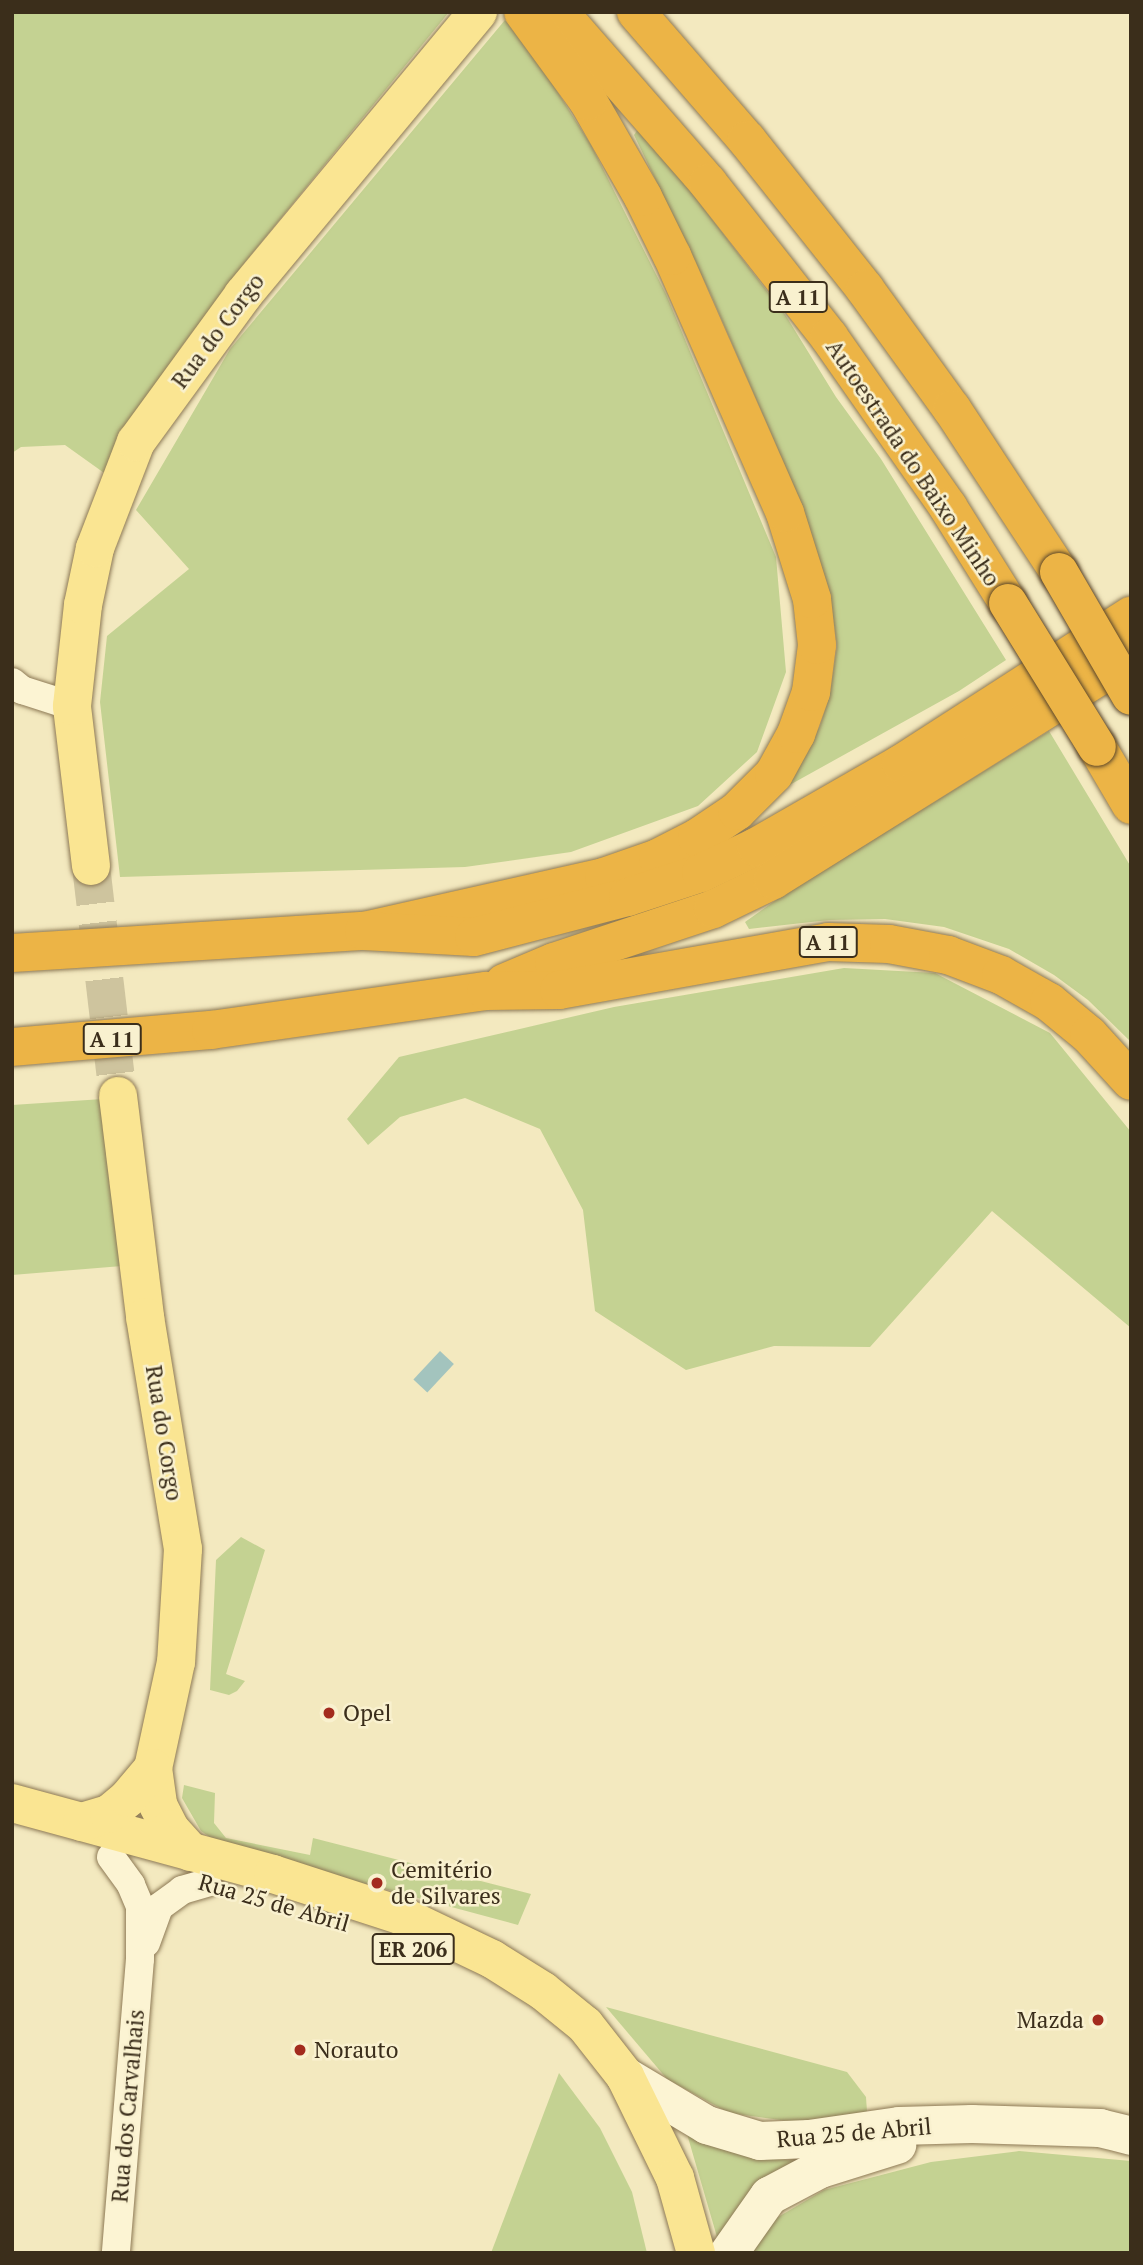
<!DOCTYPE html>
<html>
<head>
<meta charset="utf-8">
<style>
  body { margin:0 }
  #map { position:relative; width:1143px; height:2265px; overflow:hidden; background:#f3e9bf; font-family:"PT Serif",serif }
  div>[style] { position:absolute }
  [style*='--x'] { left:calc(var(--x)*1px); top:calc(var(--y)*1px); width:calc(var(--w)*1px); rotate:calc(var(--a)*1deg) }
  .green>* { inset:0; background:#c4d292 }
  .water>* { inset:0; background:#a3c4be; transform-origin:0 0 }
  .primary-tunnel>* { height:38px; margin-top:-19px; transform-origin:0; background:repeating-linear-gradient(90deg,#cec49e 0 38px,transparent 0 57px) }
  .roads { filter:drop-shadow(0 0 2px #8d7955) drop-shadow(0 0 2px #8d7955) }
  .minor>* { height:28px; margin:-14px; padding:0 14px; transform-origin:14px; border-radius:14px; background:#fcf4d3 }
  .secondary>* { height:38px; margin:-19px; padding:0 19px; transform-origin:19px; border-radius:19px; background:#fcf4d3 }
  .primary>* { height:38px; margin:-19px; padding:0 19px; transform-origin:19px; border-radius:19px; background:#fae592 }
  .motorway>* { height:38px; margin:-19px; padding:0 19px; transform-origin:19px; border-radius:19px; background:#ecb446 }
  .bridges { filter:drop-shadow(0 0 2px #5b462a) drop-shadow(0 0 2px #5b462a) }
  .motorway-bridge>* { height:38px; margin:-19px; padding:0 19px; transform-origin:19px; border-radius:19px; background:#ecb446 }
  .dots>* { width:19px; height:19px; translate:-50% -50%; box-sizing:border-box; border:4px solid #f9f1cf; border-radius:50% }
  span { translate:-50% -50%; white-space:nowrap; text-align:center; line-height:1.15; -webkit-text-stroke:5px #f9f1cf; paint-order:stroke }
  .shield-label span { padding:2px 5px; background:#f9f1cf; border:2px solid; border-radius:5px; -webkit-text-stroke-width:0 }
  .shield-label { font-size:21px; color:#3b2e1b; font-weight:700 }
  .street-label { font-size:23px; color:#3b2e1b }
  .poi-label { font-size:23px; color:#3b2e1b }
  .left { translate:0 -50%; text-align:left }
  .right { translate:-100% -50%; text-align:right }
  .frame { position:absolute; inset:0; border:14px solid #3b2e1b; pointer-events:none }
</style>
</head>
<body>
<div id="map">
  <div class="green">
    <div style="clip-path:polygon(12px 12px,449px 12px,246px 261px,182px 346px,107px 475px,65px 445px,21px 447px,12px 453px)"></div>
    <div style="clip-path:polygon(505px 20px,533px 53px,591px 145px,666px 294px,776px 557px,786px 672px,757px 752px,698px 806px,571px 852px,465px 867px,120px 877px,100px 702px,107px 636px,189px 569px,136px 510px,230px 349px)"></div>
    <div style="clip-path:polygon(638px 129px,643px 129px,786px 316px,836px 397px,881px 459px,1006px 660px,959px 691px,786px 787px,820px 726px,830px 694px,837px 646px,830px 594px,802px 505px,711px 295px,634px 135px)"></div>
    <div style="clip-path:polygon(1049px 731px,1131px 867px,1131px 1042px,1088px 1000px,1054px 975px,1009px 949px,944px 927px,885px 919px,829px 920px,749px 929px,745px 922px,779px 898px)"></div>
    <div style="clip-path:polygon(844px 968px,935px 973px,1050px 1033px,1131px 1132px,1131px 1328px,992px 1211px,870px 1347px,774px 1346px,686px 1370px,595px 1311px,583px 1210px,540px 1129px,465px 1098px,400px 1117px,368px 1145px,347px 1119px,399px 1057px,614px 1007px)"></div>
    <div style="clip-path:polygon(103px 1099px,122px 1266px,12px 1275px,12px 1105px)"></div>
    <div style="clip-path:polygon(241px 1537px,265px 1550px,226px 1674px,245px 1681px,237px 1691px,229px 1695px,210px 1690px,216px 1560px)"></div>
    <div style="clip-path:polygon(184px 1785px,215px 1793px,214px 1823px,226px 1838px,310px 1855px,313px 1838px,531px 1894px,518px 1925px,258px 1855px,217px 1842px,201px 1831px,182px 1798px)"></div>
    <div style="clip-path:polygon(606px 2007px,847px 2072px,866px 2097px,867px 2112px,795px 2122px,729px 2113px,667px 2079px)"></div>
    <div style="clip-path:polygon(559px 2073px,600px 2128px,632px 2192px,647px 2253px,491px 2253px)"></div>
    <div style="clip-path:polygon(687px 2134px,754px 2157px,798px 2161px,756px 2188px,738px 2207px,717px 2237px)"></div>
    <div style="clip-path:polygon(1019px 2151px,1131px 2161px,1131px 2253px,751px 2253px,773px 2220px,824px 2190px,931px 2162px)"></div>
  </div>
  <div class="water">
    <div style="left:440px;top:1351px;width:19px;height:39px;rotate:43deg"></div>
  </div>
  <div class="primary-tunnel">
    <div style="--x:91;--y:866;--w:232;--a:83.3"></div>
  </div>
  <div class="roads">
    <div class="minor">
      <div style="--x:12;--y:682;--w:13;--a:39"></div>
      <div style="--x:22;--y:690;--w:52;--a:17.7"></div>
      <div style="--x:111;--y:1857;--w:34;--a:54"></div>
      <div style="--x:131;--y:1885;--w:23;--a:67"></div>
      <div style="--x:140;--y:1906;--w:53;--a:90"></div>
      <div style="--x:140;--y:1959;--w:295;--a:94.7"></div>
      <div style="--x:146;--y:1943;--w:38;--a:-70"></div>
      <div style="--x:159;--y:1907;--w:29;--a:-36"></div>
      <div style="--x:182;--y:1890;--w:26;--a:-16"></div>
    </div>
    <div class="secondary">
      <div style="--x:625;--y:2076;--w:96;--a:30.9"></div>
      <div style="--x:707;--y:2125;--w:55;--a:16.8"></div>
      <div style="--x:760;--y:2141;--w:49;--a:-2.3"></div>
      <div style="--x:809;--y:2139;--w:91;--a:-8.2"></div>
      <div style="--x:899;--y:2126;--w:73;--a:-1.6"></div>
      <div style="--x:972;--y:2124;--w:128;--a:1.8"></div>
      <div style="--x:1100;--y:2128;--w:32;--a:14"></div>
      <div style="--x:729;--y:2253;--w:70;--a:-54.9"></div>
      <div style="--x:769;--y:2196;--w:58;--a:-27.9"></div>
      <div style="--x:820;--y:2169;--w:81;--a:-17.3"></div>
    </div>
    <div class="primary">
      <div style="--x:91;--y:866;--w:161;--a:-96.8"></div>
      <div style="--x:72;--y:706;--w:102;--a:-83.8"></div>
      <div style="--x:83;--y:605;--w:58;--a:-78.1"></div>
      <div style="--x:95;--y:548;--w:114;--a:-68.9"></div>
      <div style="--x:136;--y:442;--w:182;--a:-53.9"></div>
      <div style="--x:243;--y:295;--w:368;--a:-50.3"></div>
      <div style="--x:118;--y:1096;--w:223;--a:83"></div>
      <div style="--x:145;--y:1317;--w:235;--a:80.7"></div>
      <div style="--x:183;--y:1549;--w:113;--a:93.5"></div>
      <div style="--x:176;--y:1662;--w:108;--a:102.2"></div>
      <div style="--x:153;--y:1768;--w:37;--a:82"></div>
      <div style="--x:158;--y:1805;--w:27;--a:63"></div>
      <div style="--x:170;--y:1829;--w:31;--a:48"></div>
      <div style="--x:12;--y:1803;--w:270;--a:15.2"></div>
      <div style="--x:273;--y:1874;--w:136;--a:18"></div>
      <div style="--x:402;--y:1916;--w:100;--a:25.5"></div>
      <div style="--x:492;--y:1959;--w:60;--a:32.1"></div>
      <div style="--x:543;--y:1991;--w:54;--a:39"></div>
      <div style="--x:585;--y:2025;--w:65;--a:51.9"></div>
      <div style="--x:625;--y:2076;--w:114;--a:63.9"></div>
      <div style="--x:675;--y:2178;--w:78;--a:74.4"></div>
      <div style="--x:82;--y:1822;--w:28;--a:-17"></div>
      <div style="--x:109;--y:1814;--w:25;--a:-40"></div>
      <div style="--x:128;--y:1798;--w:39;--a:-50"></div>
    </div>
    <div class="motorway">
      <div style="--x:559;--y:12;--w:227;--a:48.9"></div>
      <div style="--x:708;--y:183;--w:196;--a:51.8"></div>
      <div style="--x:829;--y:337;--w:208;--a:55"></div>
      <div style="--x:948;--y:507;--w:113;--a:58"></div>
      <div style="--x:636;--y:12;--w:169;--a:49.1"></div>
      <div style="--x:747;--y:140;--w:190;--a:51.6"></div>
      <div style="--x:865;--y:289;--w:148;--a:54.1"></div>
      <div style="--x:952;--y:409;--w:195;--a:56.7"></div>
      <div style="--x:1097;--y:747;--w:67;--a:59.6"></div>
      <div style="--x:364;--y:931;--w:246;--a:-12.7"></div>
      <div style="--x:604;--y:877;--w:57;--a:-19.4"></div>
      <div style="--x:658;--y:858;--w:44;--a:-27.1"></div>
      <div style="--x:697;--y:838;--w:48;--a:-34"></div>
      <div style="--x:737;--y:811;--w:52;--a:-45"></div>
      <div style="--x:774;--y:774;--w:46;--a:-61.2"></div>
      <div style="--x:796;--y:734;--w:45;--a:-70.3"></div>
      <div style="--x:811;--y:692;--w:47;--a:-82.7"></div>
      <div style="--x:817;--y:645;--w:46;--a:-96.2"></div>
      <div style="--x:812;--y:599;--w:90;--a:-107.4"></div>
      <div style="--x:785;--y:513;--w:281;--a:-113.7"></div>
      <div style="--x:672;--y:256;--w:66;--a:-116.2"></div>
      <div style="--x:643;--y:197;--w:111;--a:-119.8"></div>
      <div style="--x:588;--y:101;--w:110;--a:-126.1"></div>
      <div style="--x:12;--y:953;--w:353;--a:-3.6"></div>
      <div style="--x:364;--y:931;--w:110;--a:3.1"></div>
      <div style="--x:474;--y:937;--w:159;--a:-14.6"></div>
      <div style="--x:628;--y:897;--w:77;--a:-18.2"></div>
      <div style="--x:701;--y:873;--w:61;--a:-25.3"></div>
      <div style="--x:756;--y:847;--w:167;--a:-29.8"></div>
      <div style="--x:901;--y:764;--w:274;--a:-32.8"></div>
      <div style="--x:504;--y:983;--w:54;--a:-22.8"></div>
      <div style="--x:554;--y:962;--w:168;--a:-18.4"></div>
      <div style="--x:713;--y:909;--w:67;--a:-25.8"></div>
      <div style="--x:773;--y:880;--w:422;--a:-32"></div>
      <div style="--x:12;--y:1047;--w:200;--a:-4.9"></div>
      <div style="--x:211;--y:1030;--w:278;--a:-8.1"></div>
      <div style="--x:486;--y:991;--w:73;--a:-0.8"></div>
      <div style="--x:559;--y:990;--w:273;--a:-10.1"></div>
      <div style="--x:828;--y:942;--w:61;--a:1.9"></div>
      <div style="--x:889;--y:944;--w:60;--a:10.6"></div>
      <div style="--x:948;--y:955;--w:57;--a:20.7"></div>
      <div style="--x:1001;--y:975;--w:55;--a:29.4"></div>
      <div style="--x:1049;--y:1002;--w:52;--a:39.5"></div>
      <div style="--x:1089;--y:1035;--w:62;--a:47.6"></div>
    </div>
  </div>
  <div class="bridges">
    <div class="motorway-bridge">
      <div style="--x:1059;--y:572;--w:143;--a:59.9"></div>
      <div style="--x:1008;--y:603;--w:169;--a:58.3"></div>
    </div>
  </div>
  <div class="dots">
    <div style="left:329px;top:1713px;background:#a32b1e"></div>
    <div style="left:377px;top:1883px;background:#a32b1e"></div>
    <div style="left:1098px;top:2020px;background:#a32b1e"></div>
    <div style="left:300px;top:2050px;background:#a32b1e"></div>
  </div>
  <div class="shield-label">
    <span style="left:798px;top:297px">A 11</span>
    <span style="left:828px;top:942px">A 11</span>
    <span style="left:112px;top:1039px">A 11</span>
    <span style="left:413px;top:1949px">ER 206</span>
  </div>
  <div class="street-label">
    <span style="left:218px;top:331px;rotate:-53deg">Rua do Corgo</span>
    <span style="left:913px;top:463px;rotate:56deg">Autoestrada do Baixo Minho</span>
    <span style="left:164px;top:1433px;rotate:81deg">Rua do Corgo</span>
    <span style="left:274px;top:1903px;rotate:16deg">Rua 25 de Abril</span>
    <span style="left:128px;top:2106px;rotate:-85deg">Rua dos Carvalhais</span>
    <span style="left:854px;top:2133px;rotate:-5deg">Rua 25 de Abril</span>
  </div>
  <div class="poi-label">
    <span class="left" style="left:343px;top:1713px">Opel</span>
    <span class="left" style="left:391px;top:1883px">Cemitério<br>de Silvares</span>
    <span class="right" style="left:1084px;top:2020px">Mazda</span>
    <span class="left" style="left:314px;top:2050px">Norauto</span>
  </div>
  <div class="frame"></div>
</div>
</body>
</html>
